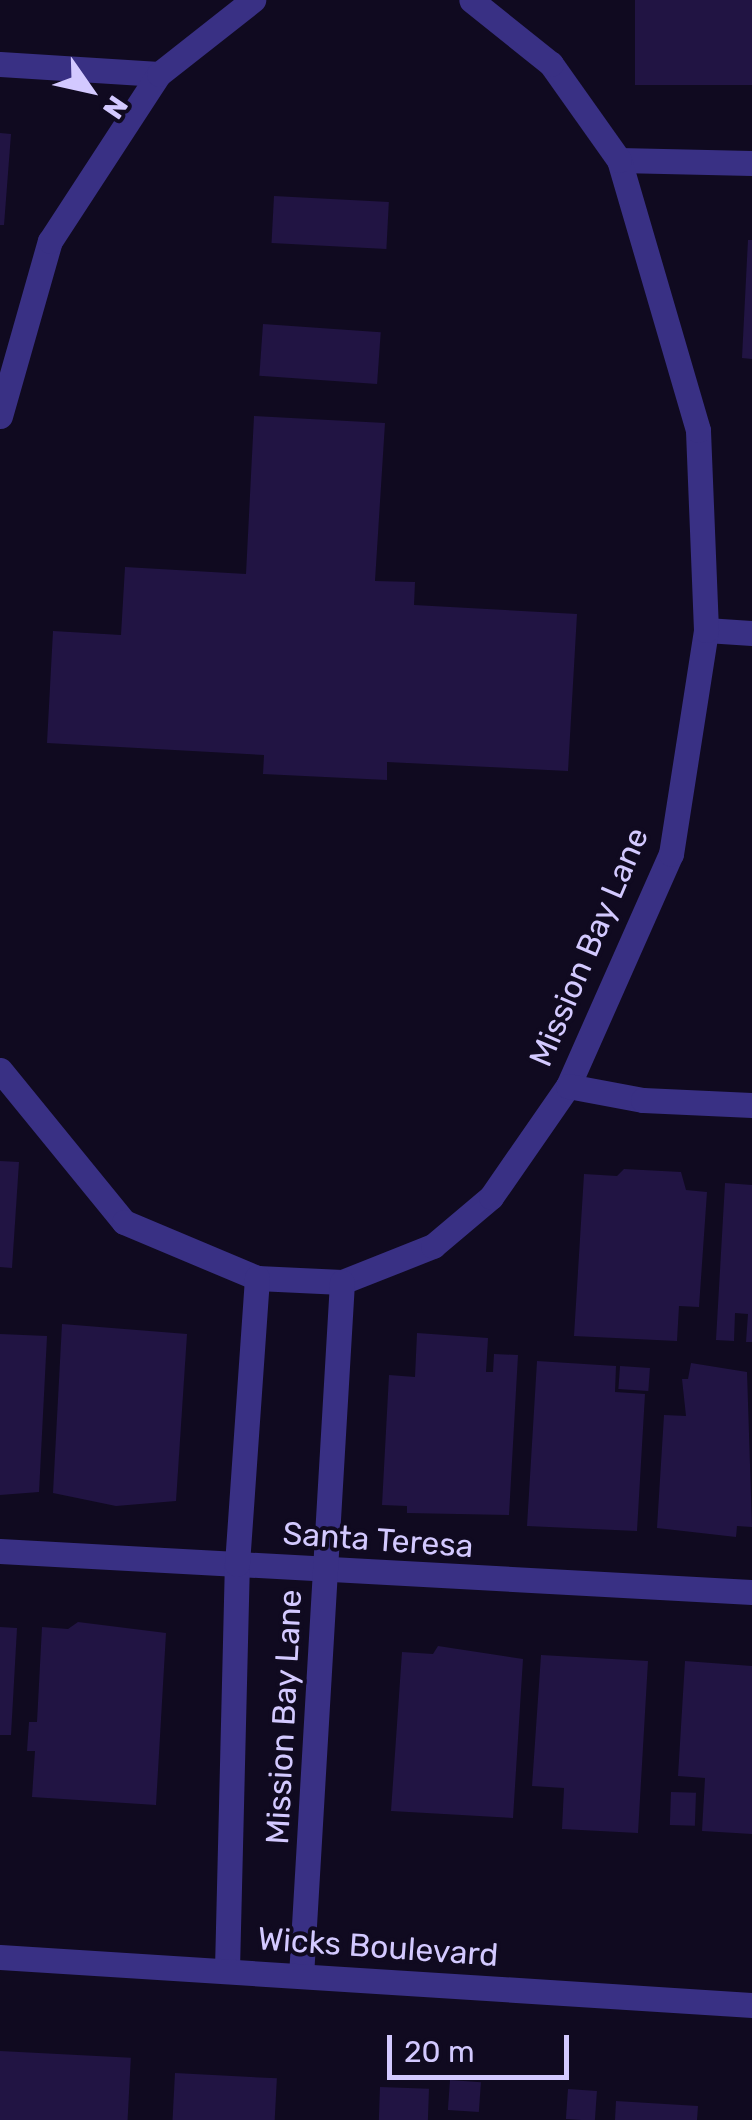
<!DOCTYPE html>
<html>
<head>
<meta charset="utf-8">
<style>
  body { margin:0 }
  #map { position:relative; width:752px; height:2120px; overflow:hidden; background:#100a20; font-family:Rubik,sans-serif }
  div>[style] { position:absolute }
  [style*='--x'] { left:calc(var(--x)*1px); top:calc(var(--y)*1px); width:calc(var(--w)*1px); rotate:calc(var(--a)*1deg) }
  .building>* { inset:0; background:#211443; transform-origin:0 0 }
  .minor>* { height:25px; margin:-12.5px; padding:0 12.5px; transform-origin:12.5px; border-radius:12.5px; background:#393084 }
  .tertiary>* { height:25px; margin:-12.5px; padding:0 12.5px; transform-origin:12.5px; border-radius:12.5px; background:#393084 }
  span { translate:-50% -50%; white-space:nowrap; text-align:center; line-height:1.15; -webkit-text-stroke:8px #100a20; paint-order:stroke }
  .street-label { font-size:32px; color:#d3c9ff }
  .north { position:absolute; left:40px; top:40px; width:100px; height:100px; -webkit-text-stroke:8px #100a20; paint-order:stroke; rotate:124deg; font-size:28px; font-weight:700; line-height:40px; text-align:center; color:#d3c9ff }
  .north::after { content:''; display:block; margin:auto; width:35px; height:45px; background:#d3c9ff; clip-path:polygon(50% 0,100% 100%,50% 72%,0 100%) }
  .scale { position:absolute; left:387px; top:2035px; width:182px; height:45px; box-sizing:border-box; border:5px solid #d3c9ff; border-top:0; padding-left:12px; font-size:30px; line-height:35px; white-space:nowrap; color:#d3c9ff; -webkit-text-stroke:8px #100a20; paint-order:stroke }
</style>
</head>
<body>
<div id="map">
  <div class="building">
    <div style="left:635px;top:0;width:117px;height:85px"></div>
    <div style="clip-path:polygon(0 133px,11px 134px,4px 225px,0 225px)"></div>
    <div style="left:274px;top:196px;width:115px;height:47px;rotate:3deg"></div>
    <div style="clip-path:polygon(748px 240px,752px 240px,752px 359px,742px 358px)"></div>
    <div style="left:263px;top:324px;width:118px;height:52px;rotate:4deg"></div>
    <div style="clip-path:polygon(254px 416px,385px 423px,375px 581px,415px 582px,414px 605px,577px 614px,568px 771px,387px 762px,387px 780px,263px 774px,264px 755px,47px 743px,53px 631px,121px 635px,125px 567px,246px 574px)"></div>
    <div style="clip-path:polygon(0 1161px,19px 1162px,12px 1268px,0 1267px)"></div>
    <div style="clip-path:polygon(624px 1169px,681px 1172px,686px 1190px,707px 1192px,699px 1307px,679px 1306px,677px 1341px,574px 1336px,584px 1174px,617px 1176px)"></div>
    <div style="clip-path:polygon(725px 1183px,752px 1185px,752px 1342px,746px 1342px,748px 1314px,735px 1313px,734px 1341px,716px 1340px)"></div>
    <div style="clip-path:polygon(62px 1324px,187px 1334px,176px 1501px,116px 1506px,53px 1493px)"></div>
    <div style="clip-path:polygon(417px 1333px,488px 1338px,486px 1372px,493px 1372px,494px 1354px,518px 1355px,509px 1515px,407px 1513px,407px 1506px,382px 1505px,389px 1375px,415px 1377px)"></div>
    <div style="clip-path:polygon(0 1334px,47px 1336px,39px 1492px,0 1495px)"></div>
    <div style="clip-path:polygon(537px 1361px,616px 1366px,615px 1392px,645px 1394px,637px 1531px,527px 1526px)"></div>
    <div style="clip-path:polygon(691px 1363px,747px 1372px,752px 1527px,737px 1526px,736px 1537px,657px 1528px,664px 1415px,686px 1416px,682px 1379px,688px 1379px)"></div>
    <div style="left:620px;top:1366px;width:30px;height:23px;rotate:4deg"></div>
    <div style="clip-path:polygon(78px 1622px,166px 1633px,156px 1805px,32px 1797px,35px 1751px,27px 1751px,29px 1722px,37px 1722px,42px 1627px,68px 1629px)"></div>
    <div style="clip-path:polygon(0 1627px,17px 1628px,11px 1735px,0 1735px)"></div>
    <div style="clip-path:polygon(438px 1646px,523px 1659px,513px 1818px,391px 1811px,402px 1652px,433px 1654px)"></div>
    <div style="clip-path:polygon(541px 1655px,648px 1661px,638px 1833px,562px 1829px,564px 1788px,532px 1786px)"></div>
    <div style="clip-path:polygon(685px 1661px,752px 1666px,752px 1834px,702px 1831px,705px 1778px,678px 1776px)"></div>
    <div style="left:671px;top:1792px;width:25px;height:33px;rotate:2deg"></div>
    <div style="left:0;top:2051px;width:131px;height:69px;rotate:3deg"></div>
    <div style="left:175px;top:2073px;width:102px;height:47px;rotate:3deg"></div>
    <div style="left:450px;top:2080px;width:31px;height:30px;rotate:4deg"></div>
    <div style="left:380px;top:2087px;width:49px;height:33px;rotate:2deg"></div>
    <div style="left:568px;top:2089px;width:29px;height:30px;rotate:4deg"></div>
    <div style="clip-path:polygon(616px 2101px,698px 2106px,697px 2120px,615px 2120px)"></div>
  </div>
  <div class="minor">
    <div style="--x:0;--y:64;--w:159;--a:3.6"></div>
    <div style="--x:619;--y:160;--w:133;--a:1.3"></div>
    <div style="--x:0;--y:416;--w:182;--a:-74.1"></div>
    <div style="--x:50;--y:241;--w:199;--a:-56.9"></div>
    <div style="--x:159;--y:74;--w:120;--a:-38.2"></div>
    <div style="--x:706;--y:630;--w:46;--a:3.7"></div>
    <div style="--x:0;--y:1070;--w:196;--a:50.8"></div>
    <div style="--x:124;--y:1222;--w:144;--a:22.8"></div>
    <div style="--x:257;--y:1278;--w:85;--a:2.7"></div>
    <div style="--x:342;--y:1282;--w:98;--a:-21.6"></div>
    <div style="--x:433;--y:1246;--w:76;--a:-40.2"></div>
    <div style="--x:491;--y:1197;--w:135;--a:-55.3"></div>
    <div style="--x:568;--y:1086;--w:254;--a:-66.1"></div>
    <div style="--x:671;--y:854;--w:227;--a:-81.1"></div>
    <div style="--x:706;--y:630;--w:200;--a:-92.3"></div>
    <div style="--x:698;--y:430;--w:281;--a:-106.3"></div>
    <div style="--x:619;--y:160;--w:118;--a:-125.3"></div>
    <div style="--x:551;--y:64;--w:102;--a:-141.3"></div>
    <div style="--x:568;--y:1086;--w:76;--a:10.6"></div>
    <div style="--x:643;--y:1100;--w:109;--a:2.6"></div>
    <div style="--x:0;--y:1551;--w:753;--a:3.12"></div>
    <div style="--x:227;--y:1969;--w:405;--a:-88.6"></div>
    <div style="--x:237;--y:1564;--w:287;--a:-86"></div>
    <div style="--x:301;--y:1976;--w:695;--a:-86.62"></div>
  </div>
  <div class="tertiary">
    <div style="--x:0;--y:1957;--w:754;--a:3.65"></div>
  </div>
  <div class="street-label">
    <span style="left:589px;top:947px;rotate:-67deg">Mission Bay Lane</span>
    <span style="left:378px;top:1540px;rotate:4deg">Santa Teresa</span>
    <span style="left:284px;top:1717px;rotate:-87deg">Mission Bay Lane</span>
    <span style="left:378px;top:1947px;rotate:4deg">Wicks Boulevard</span>
  </div>
  <div class="north">N</div>
  <div class="scale">20 m</div>
</div>
</body>
</html>
